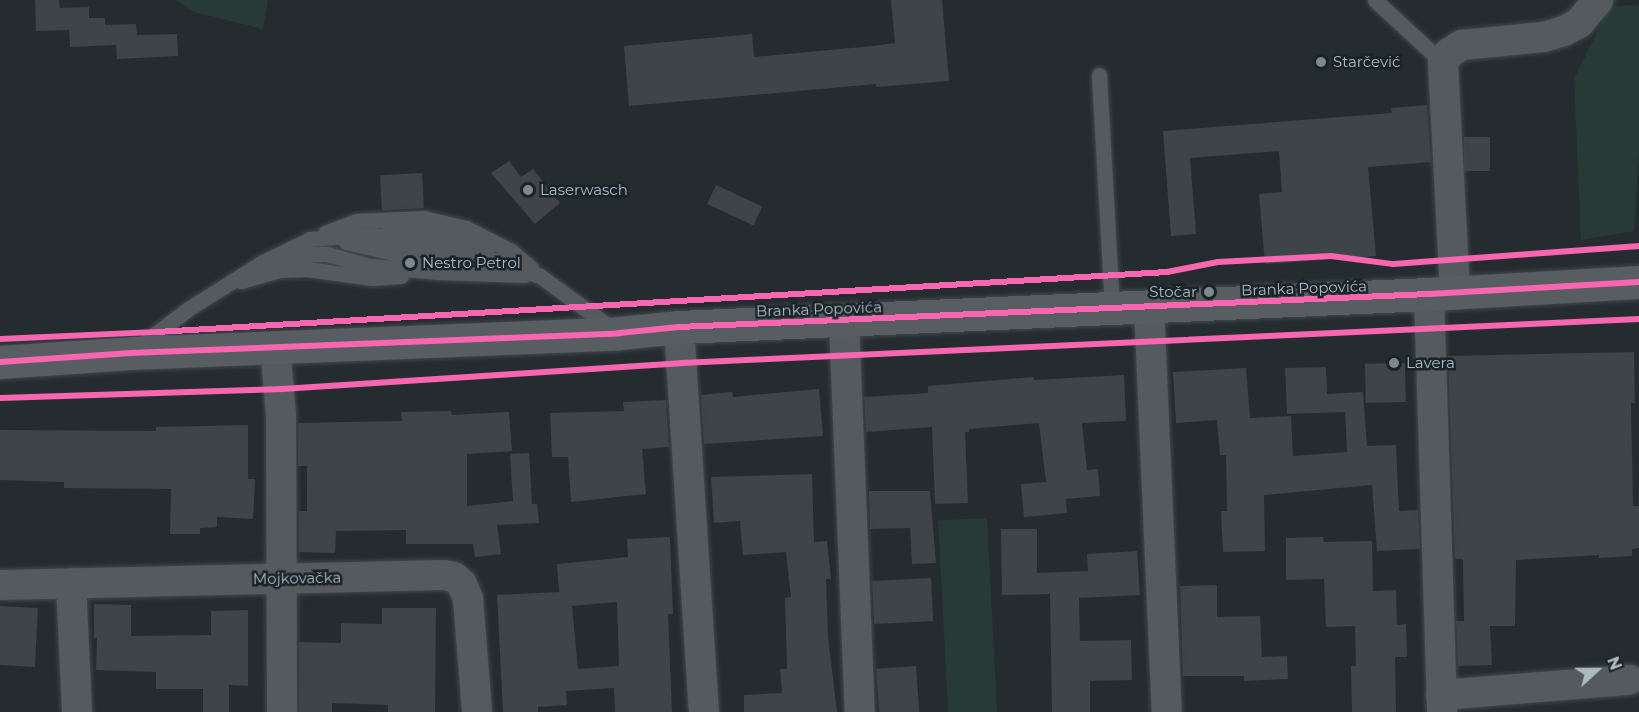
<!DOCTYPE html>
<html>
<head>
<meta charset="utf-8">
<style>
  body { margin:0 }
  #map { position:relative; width:1639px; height:712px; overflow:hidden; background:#252c2f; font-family:Montserrat,sans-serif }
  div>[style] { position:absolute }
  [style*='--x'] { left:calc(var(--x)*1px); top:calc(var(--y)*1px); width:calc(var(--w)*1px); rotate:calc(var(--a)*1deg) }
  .green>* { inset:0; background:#283a36; transform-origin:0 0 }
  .building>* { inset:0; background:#3e4448; transform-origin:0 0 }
  .roads { filter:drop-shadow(0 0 2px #42484a) drop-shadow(0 0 2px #42484a) }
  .lane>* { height:15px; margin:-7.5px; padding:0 7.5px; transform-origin:7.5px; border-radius:7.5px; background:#555a5e }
  .street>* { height:30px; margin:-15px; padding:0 15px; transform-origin:15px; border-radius:15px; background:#555a5e }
  .primary>* { height:33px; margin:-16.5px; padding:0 16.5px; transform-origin:16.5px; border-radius:16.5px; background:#575d60 }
  .cycleway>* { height:6px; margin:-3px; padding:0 3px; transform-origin:3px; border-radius:3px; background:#f766af }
  .dots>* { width:16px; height:16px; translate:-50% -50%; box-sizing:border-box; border:3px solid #192329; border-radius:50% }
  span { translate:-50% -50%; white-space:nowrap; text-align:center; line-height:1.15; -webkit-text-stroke:5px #192329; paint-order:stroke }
  .poi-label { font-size:15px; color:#aebac2 }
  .left { translate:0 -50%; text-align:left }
  .right { translate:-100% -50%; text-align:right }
  .street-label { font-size:15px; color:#aebac2 }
  .north { position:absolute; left:1567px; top:640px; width:60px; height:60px; -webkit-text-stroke:4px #192329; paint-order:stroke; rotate:69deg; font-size:16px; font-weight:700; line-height:24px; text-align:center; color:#aebac2 }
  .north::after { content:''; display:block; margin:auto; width:21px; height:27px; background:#aebac2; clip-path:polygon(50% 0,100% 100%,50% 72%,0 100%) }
</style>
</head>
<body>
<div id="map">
  <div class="green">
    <div style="clip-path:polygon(175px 0,268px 0,263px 29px,194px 12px)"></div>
    <div style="clip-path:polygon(1639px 5px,1639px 151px,1634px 231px,1581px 240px,1574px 79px,1610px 6px)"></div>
    <div style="left:987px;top:518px;width:194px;height:49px;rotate:87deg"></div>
  </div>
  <div class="building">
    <div style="clip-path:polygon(35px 0,59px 0,60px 8px,89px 7px,89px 18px,105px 18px,105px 25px,136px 24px,137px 35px,177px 34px,178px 56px,117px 59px,116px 45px,70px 47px,69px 30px,36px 31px)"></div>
    <div style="clip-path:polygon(891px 0,942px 0,949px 81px,876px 87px,876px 84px,629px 106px,624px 46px,752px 34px,754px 57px,873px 46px,895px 43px)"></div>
    <div style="clip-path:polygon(1427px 105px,1431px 162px,1368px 167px,1376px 256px,1265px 264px,1259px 194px,1282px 192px,1279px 151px,1190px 158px,1196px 234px,1171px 236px,1163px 131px,1392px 113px,1391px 108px)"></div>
    <div style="left:1464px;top:137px;width:26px;height:34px"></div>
    <div style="clip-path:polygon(509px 161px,521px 177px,533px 169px,560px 203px,535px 224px,491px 173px)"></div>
    <div style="left:422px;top:173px;width:35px;height:42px;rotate:87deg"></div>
    <div style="left:716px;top:185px;width:51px;height:21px;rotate:25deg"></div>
    <div style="clip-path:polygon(1634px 352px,1635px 403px,1631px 403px,1633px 506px,1639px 506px,1639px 548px,1632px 549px,1632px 556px,1599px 558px,1599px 555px,1516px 560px,1515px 626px,1490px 626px,1492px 665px,1458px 666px,1456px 621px,1464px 621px,1463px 559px,1455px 559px,1448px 356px)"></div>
    <div style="left:1405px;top:363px;width:39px;height:40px;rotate:89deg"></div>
    <div style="clip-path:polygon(1326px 367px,1327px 394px,1363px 392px,1367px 446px,1396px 445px,1399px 511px,1418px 510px,1420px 549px,1377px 551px,1372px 485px,1264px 495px,1265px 551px,1223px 552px,1221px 511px,1227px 511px,1226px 455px,1220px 455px,1217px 420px,1176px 423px,1173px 372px,1246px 368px,1250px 418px,1291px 416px,1293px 456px,1347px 452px,1345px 412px,1287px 414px,1285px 368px)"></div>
    <div style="clip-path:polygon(1124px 375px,1126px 421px,1082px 423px,1087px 470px,1098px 469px,1100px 496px,1066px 499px,1067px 513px,1024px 517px,1021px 484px,1046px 482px,1039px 423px,969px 429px,969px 432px,965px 432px,968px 503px,935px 504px,932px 427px,866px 432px,864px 397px,928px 393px,928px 386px,1034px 377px,1034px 380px)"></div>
    <div style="clip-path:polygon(819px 389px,823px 436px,704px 444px,701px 395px,732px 392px,733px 397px)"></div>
    <div style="clip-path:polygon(666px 400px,669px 447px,642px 449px,646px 494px,571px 502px,568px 457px,552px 457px,550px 413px,624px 411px,623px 402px)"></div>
    <div style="clip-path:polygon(451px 411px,452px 415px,509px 412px,512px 451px,467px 454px,467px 506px,513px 501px,510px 454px,529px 453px,532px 504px,537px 504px,539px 523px,497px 525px,501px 554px,475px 557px,473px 544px,406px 544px,406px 530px,336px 531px,335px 553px,299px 552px,299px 511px,307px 511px,307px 466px,298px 466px,298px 423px,402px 421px,401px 412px)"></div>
    <div style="clip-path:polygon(248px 425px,248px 479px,255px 479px,253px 519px,217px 517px,217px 527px,200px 528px,200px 534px,170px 534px,171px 489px,64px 488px,64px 482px,0 480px,0 430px,156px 431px,156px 427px)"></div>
    <div style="clip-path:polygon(812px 474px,814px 542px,827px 541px,831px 579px,826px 579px,828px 637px,837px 712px,744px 712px,744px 695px,782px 693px,780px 669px,787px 669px,785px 598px,791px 597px,786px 552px,743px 555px,740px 521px,714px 523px,711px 477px)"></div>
    <div style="clip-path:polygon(869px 491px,930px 491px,936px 563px,912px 564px,910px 528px,870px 529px)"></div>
    <div style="clip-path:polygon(1001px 529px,1037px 529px,1037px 573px,1088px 571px,1087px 554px,1137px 551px,1140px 595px,1079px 598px,1080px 641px,1131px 640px,1132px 680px,1090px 681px,1090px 712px,1052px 712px,1050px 594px,1002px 595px)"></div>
    <div style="clip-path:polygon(evenodd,670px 537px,673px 614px,668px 614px,672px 712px,615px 712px,614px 688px,566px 691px,567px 705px,538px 707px,538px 712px,503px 712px,497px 595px,559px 592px,557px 564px,628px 557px,627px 539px,670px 537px,617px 602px,619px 666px,578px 669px,572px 606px,617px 602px)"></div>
    <div style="clip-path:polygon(1323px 537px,1324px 542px,1372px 541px,1373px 591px,1396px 590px,1397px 625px,1406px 624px,1407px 657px,1395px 657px,1396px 712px,1352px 712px,1351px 666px,1356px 666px,1355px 626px,1326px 627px,1324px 579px,1286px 580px,1286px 538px)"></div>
    <div style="left:931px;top:578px;width:43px;height:59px;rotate:87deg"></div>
    <div style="clip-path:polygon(1217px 585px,1217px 617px,1260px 616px,1262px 657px,1287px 656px,1288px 679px,1244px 681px,1244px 676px,1183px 676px,1180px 586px)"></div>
    <div style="clip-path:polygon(94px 604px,131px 605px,131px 636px,211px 635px,211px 611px,248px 610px,248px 686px,229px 685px,229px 712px,203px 712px,203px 689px,156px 689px,156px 672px,96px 670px,97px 638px,94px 638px)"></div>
    <div style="left:0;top:606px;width:38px;height:59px;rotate:3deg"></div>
    <div style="clip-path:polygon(382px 608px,436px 608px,435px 712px,388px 712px,388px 705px,332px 703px,332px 712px,299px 712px,299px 642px,341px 643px,341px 623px,382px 624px)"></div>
    <div style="left:916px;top:666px;width:46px;height:40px;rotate:86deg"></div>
  </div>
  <div class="roads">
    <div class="lane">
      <div style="--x:1375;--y:0;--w:93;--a:42.8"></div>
      <div style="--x:1099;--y:75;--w:233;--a:86.8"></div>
      <div style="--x:388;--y:225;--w:78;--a:10.3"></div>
      <div style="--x:465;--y:239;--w:24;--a:24"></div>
      <div style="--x:325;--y:233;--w:33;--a:-21"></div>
      <div style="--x:356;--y:221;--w:68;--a:-2.5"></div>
      <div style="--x:424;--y:218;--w:43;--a:13.4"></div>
      <div style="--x:466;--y:228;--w:51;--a:27.1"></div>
      <div style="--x:511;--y:251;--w:26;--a:40"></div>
      <div style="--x:346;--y:242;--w:72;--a:12.9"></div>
      <div style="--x:416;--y:258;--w:48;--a:4.8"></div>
      <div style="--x:279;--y:262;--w:32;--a:-14"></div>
      <div style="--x:310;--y:254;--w:17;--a:0"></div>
      <div style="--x:327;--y:254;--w:45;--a:15.6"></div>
      <div style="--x:370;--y:266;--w:69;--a:5"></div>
      <div style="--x:439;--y:272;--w:86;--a:2"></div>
      <div style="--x:241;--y:281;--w:41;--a:-15.8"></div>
      <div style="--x:280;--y:270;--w:27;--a:-2"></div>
      <div style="--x:307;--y:269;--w:66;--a:7.9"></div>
      <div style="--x:372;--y:278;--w:29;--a:-4"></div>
      <div style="--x:138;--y:347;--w:63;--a:-37.2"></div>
      <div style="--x:188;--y:309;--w:89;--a:-32.1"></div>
      <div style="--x:263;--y:262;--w:52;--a:-26.1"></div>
      <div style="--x:310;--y:239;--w:35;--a:-5"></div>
      <div style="--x:345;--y:236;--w:31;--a:-2"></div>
      <div style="--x:376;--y:235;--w:126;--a:11.9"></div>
      <div style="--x:499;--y:261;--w:44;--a:20.1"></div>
      <div style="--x:540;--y:276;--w:88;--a:36.2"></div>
    </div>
    <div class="street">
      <div style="--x:1455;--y:292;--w:229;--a:-93"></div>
      <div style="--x:1443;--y:63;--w:12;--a:-59"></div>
      <div style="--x:1449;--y:53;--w:15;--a:-32"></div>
      <div style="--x:1462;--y:45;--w:82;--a:-5.6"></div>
      <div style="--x:1544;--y:37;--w:21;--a:-17"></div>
      <div style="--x:1564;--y:31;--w:17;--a:-28"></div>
      <div style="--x:1579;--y:23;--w:30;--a:-50"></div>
      <div style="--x:1429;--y:294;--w:418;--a:88.2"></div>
      <div style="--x:1149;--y:306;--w:406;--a:87.5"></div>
      <div style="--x:844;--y:320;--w:392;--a:87.7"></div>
      <div style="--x:679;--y:327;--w:386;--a:86.3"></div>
      <div style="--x:275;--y:346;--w:68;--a:85"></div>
      <div style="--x:281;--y:414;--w:298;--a:89.8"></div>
      <div style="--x:71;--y:583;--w:129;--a:87.3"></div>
      <div style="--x:0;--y:585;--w:444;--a:-1.3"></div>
      <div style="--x:444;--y:575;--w:10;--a:11"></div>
      <div style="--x:454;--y:577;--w:11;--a:41"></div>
      <div style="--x:462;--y:584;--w:16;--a:68"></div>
      <div style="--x:468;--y:599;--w:113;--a:85.4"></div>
      <div style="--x:1441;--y:695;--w:189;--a:-4.6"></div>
    </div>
    <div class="primary">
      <div style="--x:0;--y:362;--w:131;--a:-3.9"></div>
      <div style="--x:131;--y:353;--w:488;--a:-2.3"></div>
      <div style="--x:619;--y:333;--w:60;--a:-5.7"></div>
      <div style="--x:679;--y:327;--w:751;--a:-2.52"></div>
      <div style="--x:1429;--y:294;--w:210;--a:-3.3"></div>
    </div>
  </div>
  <div class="cycleway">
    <div style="--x:0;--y:339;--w:157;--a:-2.6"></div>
    <div style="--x:157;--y:332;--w:1012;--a:-3.4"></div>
    <div style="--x:1167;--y:272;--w:52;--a:-11.1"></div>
    <div style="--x:1218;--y:262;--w:113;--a:-3"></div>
    <div style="--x:1331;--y:256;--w:63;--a:7.4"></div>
    <div style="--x:1393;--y:264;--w:247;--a:-4.2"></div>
    <div style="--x:0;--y:362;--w:131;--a:-3.9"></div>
    <div style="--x:131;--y:353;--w:488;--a:-2.3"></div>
    <div style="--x:619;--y:333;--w:60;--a:-5.7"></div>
    <div style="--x:679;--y:327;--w:751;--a:-2.52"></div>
    <div style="--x:1429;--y:294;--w:210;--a:-3.3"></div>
    <div style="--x:0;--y:398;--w:281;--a:-1.8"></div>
    <div style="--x:281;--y:389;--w:401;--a:-3.7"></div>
    <div style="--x:681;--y:363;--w:959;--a:-2.63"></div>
  </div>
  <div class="dots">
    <div style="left:1321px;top:62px;background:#7e888f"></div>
    <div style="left:528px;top:190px;background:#7e888f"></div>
    <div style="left:410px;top:263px;background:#7e888f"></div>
    <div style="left:1209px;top:292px;background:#7e888f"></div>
    <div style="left:1394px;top:363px;background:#7e888f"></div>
  </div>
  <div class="poi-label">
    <span class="left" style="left:1333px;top:62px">Starčević</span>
    <span class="left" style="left:540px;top:190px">Laserwasch</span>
    <span class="left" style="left:422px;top:263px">Nestro Petrol</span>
    <span class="right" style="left:1197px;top:292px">Stočar</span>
    <span class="left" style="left:1406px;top:363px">Lavera</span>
  </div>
  <div class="street-label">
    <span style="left:1304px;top:288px;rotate:-2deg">Branka Popovića</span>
    <span style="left:819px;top:309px;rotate:-2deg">Branka Popovića</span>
    <span style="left:297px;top:578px;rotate:-1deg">Mojkovačka</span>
  </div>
  <div class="north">N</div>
</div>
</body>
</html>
